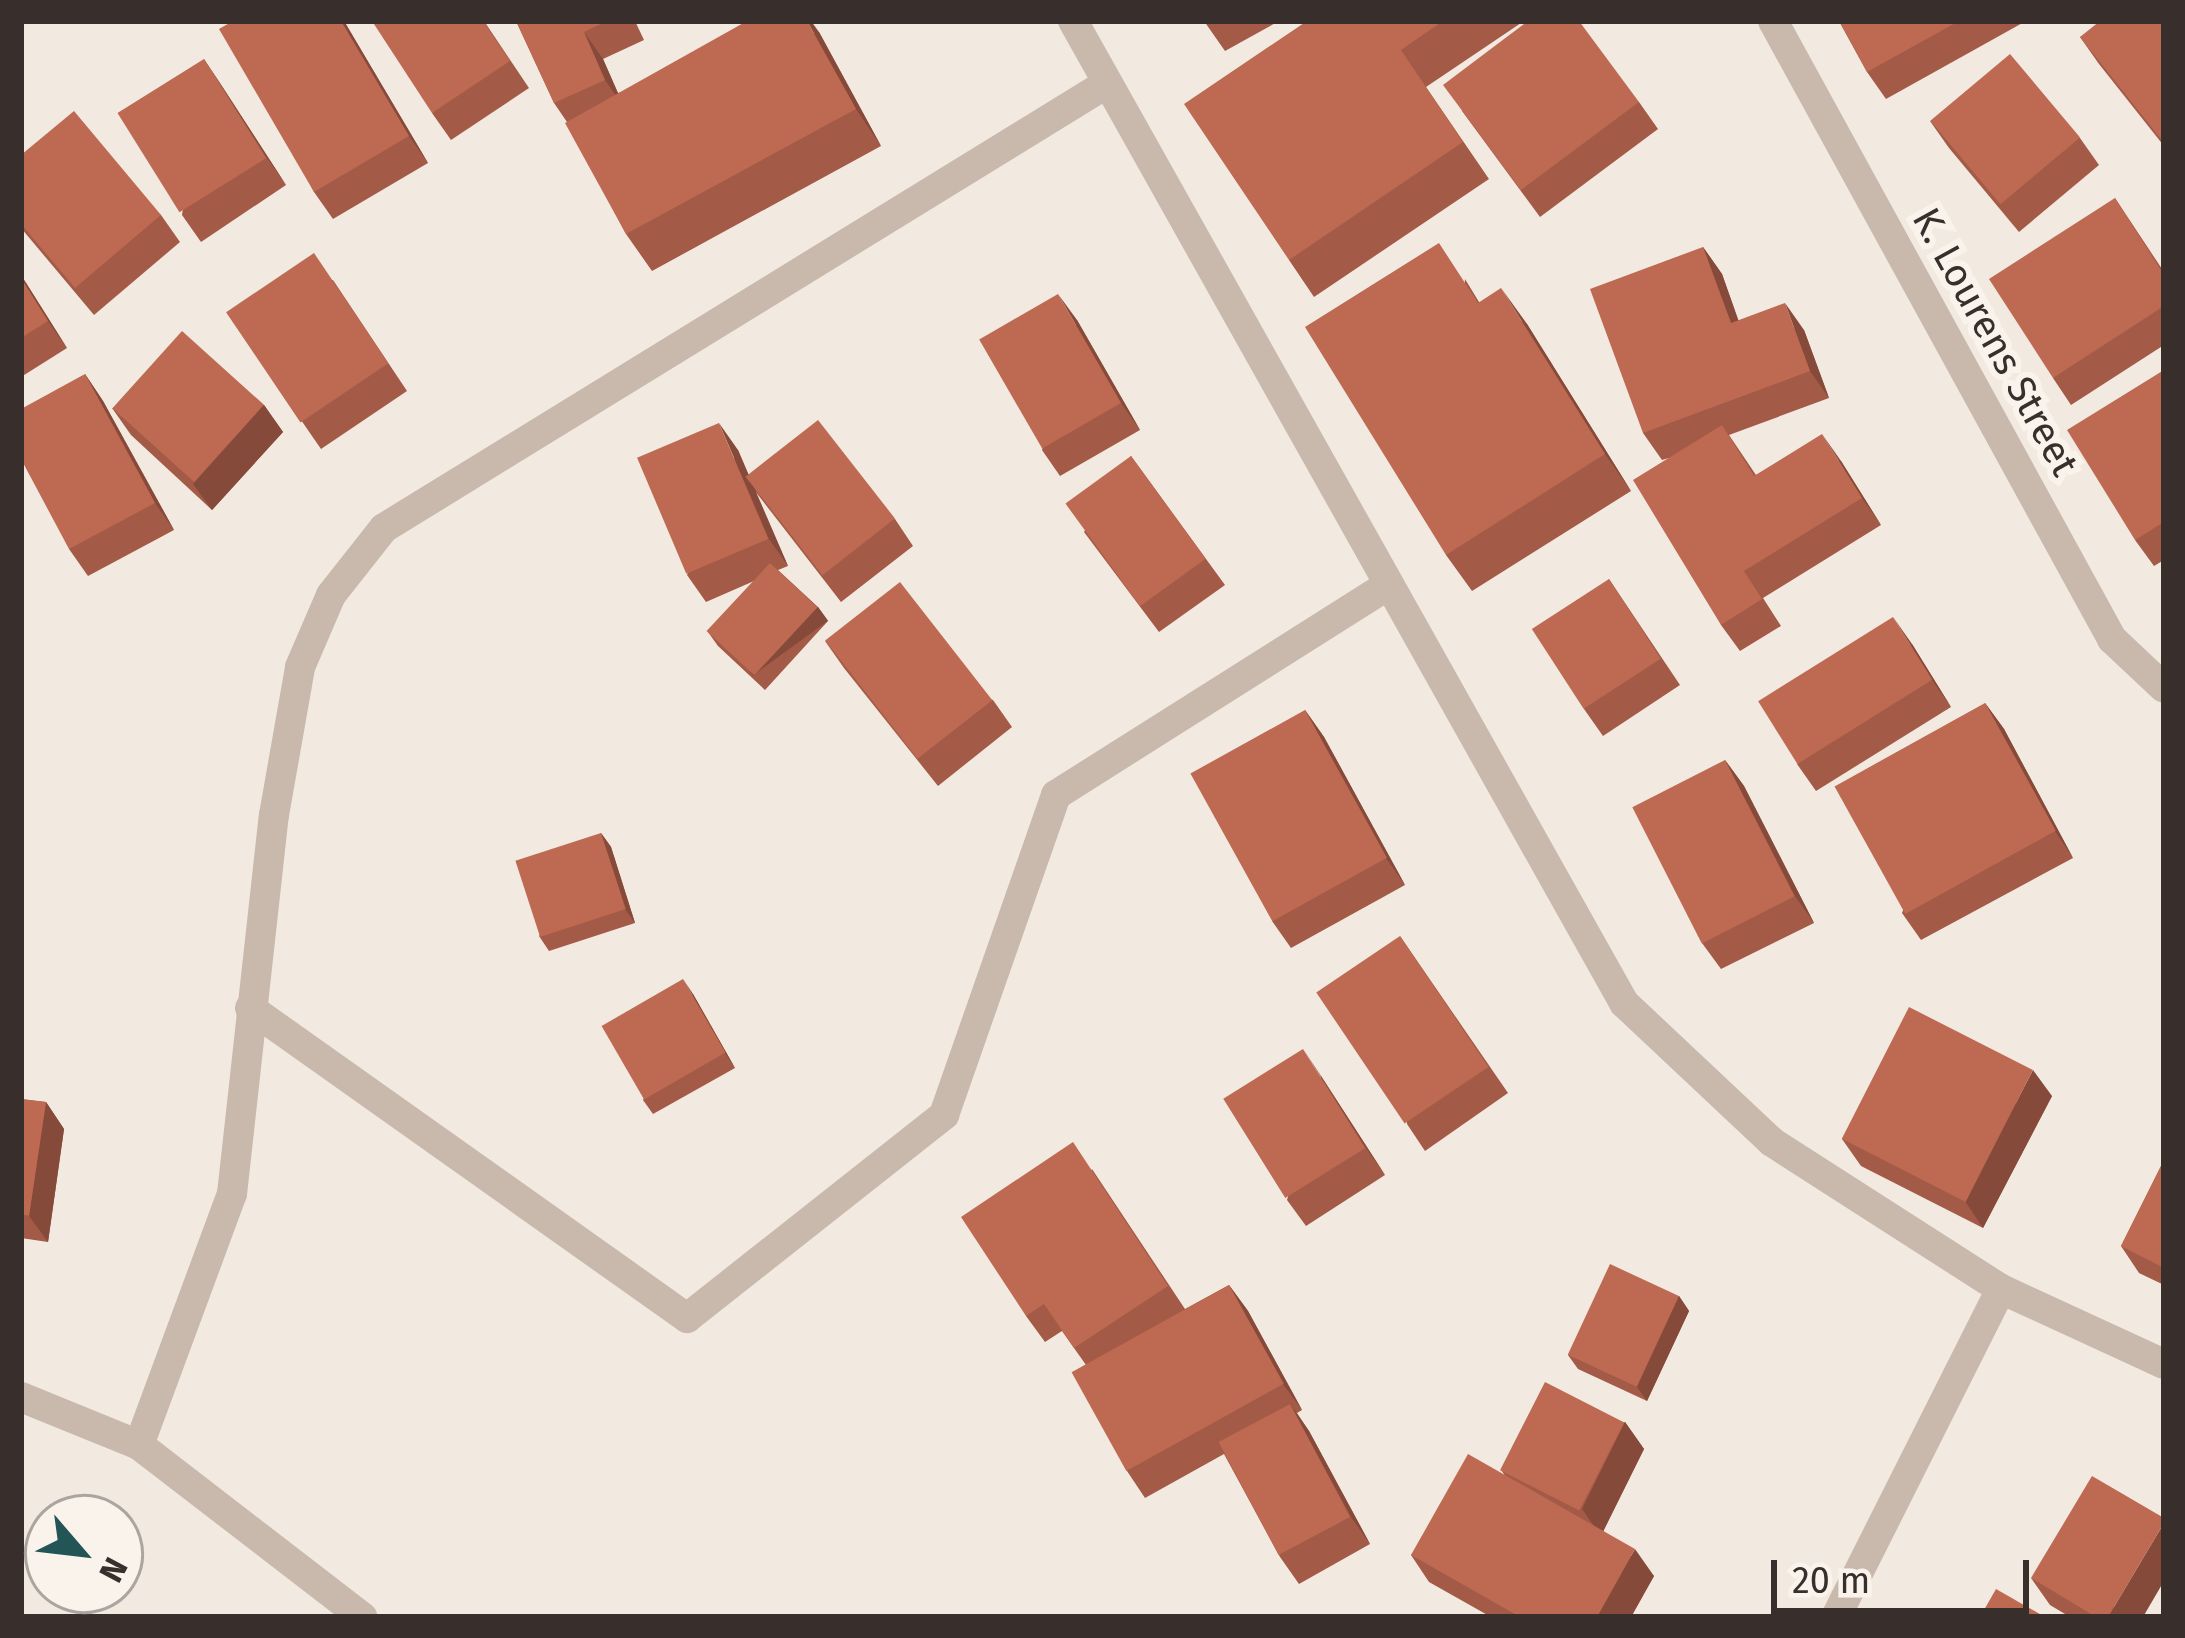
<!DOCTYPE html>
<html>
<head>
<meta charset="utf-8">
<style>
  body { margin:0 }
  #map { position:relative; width:2185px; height:1638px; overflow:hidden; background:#f2e9e0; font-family:"Fira Sans",sans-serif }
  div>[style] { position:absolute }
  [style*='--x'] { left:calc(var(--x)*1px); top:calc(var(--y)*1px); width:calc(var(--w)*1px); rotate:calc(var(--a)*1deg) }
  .minor>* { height:30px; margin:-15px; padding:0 15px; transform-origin:15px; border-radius:15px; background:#c9b9ac }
  .wall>* { inset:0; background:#a35a47 }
  .shaded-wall>* { inset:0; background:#854a39; transform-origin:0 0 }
  .building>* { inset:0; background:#be6952; transform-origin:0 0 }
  span { translate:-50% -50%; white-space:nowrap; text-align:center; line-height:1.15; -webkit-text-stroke:12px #f9f3ec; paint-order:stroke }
  .street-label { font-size:39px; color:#382e2b }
  .frame { position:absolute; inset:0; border:24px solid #382e2b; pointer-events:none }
  .north { position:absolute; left:24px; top:1494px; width:120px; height:120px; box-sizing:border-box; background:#f9f3ec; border:3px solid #aca49f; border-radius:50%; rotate:118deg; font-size:33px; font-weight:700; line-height:48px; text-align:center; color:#382e2b }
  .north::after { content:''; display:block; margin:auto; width:42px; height:54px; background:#235557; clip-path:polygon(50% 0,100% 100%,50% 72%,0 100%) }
  .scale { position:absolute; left:1771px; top:1560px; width:258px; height:54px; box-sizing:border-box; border:6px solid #382e2b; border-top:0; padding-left:15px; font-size:36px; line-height:42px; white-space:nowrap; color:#382e2b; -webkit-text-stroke:9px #f9f3ec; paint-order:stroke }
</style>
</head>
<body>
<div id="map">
  <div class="minor">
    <div style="--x:1073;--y:21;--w:1126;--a:60.7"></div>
    <div style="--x:1624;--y:1003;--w:203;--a:43.2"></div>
    <div style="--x:1772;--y:1142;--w:272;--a:32.7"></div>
    <div style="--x:2001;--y:1289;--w:179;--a:24.7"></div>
    <div style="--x:1773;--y:21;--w:705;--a:61.25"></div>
    <div style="--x:2112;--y:639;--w:71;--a:43.3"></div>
    <div style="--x:250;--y:1008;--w:536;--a:35.35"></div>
    <div style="--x:687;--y:1318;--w:328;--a:-38.3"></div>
    <div style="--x:944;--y:1115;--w:339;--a:-70.7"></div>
    <div style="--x:1056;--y:795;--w:393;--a:-32.3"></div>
    <div style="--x:21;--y:1397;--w:127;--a:22.1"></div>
    <div style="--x:139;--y:1445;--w:282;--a:37.6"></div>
    <div style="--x:139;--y:1445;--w:268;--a:-69.7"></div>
    <div style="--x:232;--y:1194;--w:381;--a:-83.7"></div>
    <div style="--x:274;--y:815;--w:150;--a:-80"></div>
    <div style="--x:300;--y:667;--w:78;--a:-66.7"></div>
    <div style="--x:331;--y:595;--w:85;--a:-51.7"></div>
    <div style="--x:384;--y:528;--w:848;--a:-31.59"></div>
    <div style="--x:1836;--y:1617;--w:367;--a:-63.3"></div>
  </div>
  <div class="wall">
    <div style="clip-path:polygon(233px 21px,344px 21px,428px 163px,333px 219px,314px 192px)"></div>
    <div style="clip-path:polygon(484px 21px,529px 88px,451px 140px,432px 113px)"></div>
    <div style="clip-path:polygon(516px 21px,635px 21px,644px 40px,603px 59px,618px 93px,819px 32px,881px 146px,652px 271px,626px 234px,567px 122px,554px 103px)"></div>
    <div style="clip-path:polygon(1204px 21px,1279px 21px,1225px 51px)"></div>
    <div style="clip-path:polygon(1307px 21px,1524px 21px,1426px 87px,1489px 179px,1314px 297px,1289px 260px)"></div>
    <div style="clip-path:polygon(1839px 21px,2026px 21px,1886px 99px,1867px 72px)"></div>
    <div style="clip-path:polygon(2164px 21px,2164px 146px,2099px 64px,2080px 37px)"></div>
    <div style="clip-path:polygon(204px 59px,286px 185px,201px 242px,182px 215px)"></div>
    <div style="clip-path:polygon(1639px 102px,1658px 129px,1540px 217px,1462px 111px)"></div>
    <div style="clip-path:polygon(1930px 121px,2080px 138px,2099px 165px,2019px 232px,1949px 148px)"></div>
    <div style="clip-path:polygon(21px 155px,161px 215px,180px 242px,94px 315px,21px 228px)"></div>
    <div style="clip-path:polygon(2115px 198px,2164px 272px,2164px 345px,2071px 405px,2053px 378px)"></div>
    <div style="clip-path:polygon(1703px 247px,1722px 274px,1738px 320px,1804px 330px,1829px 398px,1729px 435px,1756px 475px,1841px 461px,1881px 525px,1763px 598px,1781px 626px,1740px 651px,1721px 625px,1669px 458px,1662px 460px,1643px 433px)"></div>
    <div style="clip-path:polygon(21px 275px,67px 348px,21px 377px)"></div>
    <div style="clip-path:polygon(1465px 279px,1479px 302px,1527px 324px,1631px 491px,1472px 591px,1446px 555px)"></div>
    <div style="clip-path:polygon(333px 280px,407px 391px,321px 449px,227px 313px)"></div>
    <div style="clip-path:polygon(1077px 320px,1140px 430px,1060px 476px,1042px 450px)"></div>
    <div style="clip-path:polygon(2164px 370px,2164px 560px,2154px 566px,2135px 540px)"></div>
    <div style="clip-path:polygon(85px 374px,103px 401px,174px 530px,88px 576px,69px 549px)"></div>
    <div style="clip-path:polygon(264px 405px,283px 432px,212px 510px,131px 435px,112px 408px)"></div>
    <div style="clip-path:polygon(738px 450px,748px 474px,895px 519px,913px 546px,841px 602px,755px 491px,788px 566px,778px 570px,818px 607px,828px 621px,765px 690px,718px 646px,708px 632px,754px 581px,706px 602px,687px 575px)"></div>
    <div style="clip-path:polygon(1131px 456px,1225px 585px,1159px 632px,1084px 532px)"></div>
    <div style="clip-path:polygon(1609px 579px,1680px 685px,1603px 736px,1584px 709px)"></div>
    <div style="clip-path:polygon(825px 641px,993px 700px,1012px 727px,938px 786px,844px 668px)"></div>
    <div style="clip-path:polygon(1912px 644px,1951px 707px,1816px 791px,1797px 764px)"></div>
    <div style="clip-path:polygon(1985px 703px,2004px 729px,2073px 858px,1921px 940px,1902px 913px)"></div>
    <div style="clip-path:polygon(1305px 710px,1324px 737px,1405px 885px,1291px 948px,1272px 921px)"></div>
    <div style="clip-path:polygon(1725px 760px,1744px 786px,1814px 923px,1721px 969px,1702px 943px)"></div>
    <div style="clip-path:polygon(601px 833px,611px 847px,635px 923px,549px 951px,539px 936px)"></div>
    <div style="clip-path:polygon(1400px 936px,1508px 1093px,1425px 1151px,1407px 1124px)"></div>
    <div style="clip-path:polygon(693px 994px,735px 1068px,653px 1114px,643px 1100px)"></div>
    <div style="clip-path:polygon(1321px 1076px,1385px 1175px,1306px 1226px,1287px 1200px)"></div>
    <div style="clip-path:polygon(2052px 1096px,1983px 1228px,1861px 1166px,1842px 1139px)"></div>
    <div style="clip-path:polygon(21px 1099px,46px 1102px,64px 1129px,48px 1242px,21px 1238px)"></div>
    <div style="clip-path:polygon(2164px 1160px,2164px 1285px,2139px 1273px,2121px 1246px)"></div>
    <div style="clip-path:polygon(1092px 1169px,1185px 1309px,1229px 1285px,1248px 1311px,1302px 1410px,1297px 1413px,1309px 1431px,1370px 1544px,1299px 1584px,1280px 1557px,1224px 1454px,1145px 1498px,1127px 1471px,1086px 1365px,1062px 1331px,1045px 1342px,1026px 1316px)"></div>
    <div style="clip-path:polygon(1679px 1296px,1689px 1311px,1647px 1401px,1578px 1369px,1568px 1355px)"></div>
    <div style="clip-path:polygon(1625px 1422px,1644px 1449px,1603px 1531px,1654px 1576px,1631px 1617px,1491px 1617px,1429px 1582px,1411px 1555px,1505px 1476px,1502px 1471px)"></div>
    <div style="clip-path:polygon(2031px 1578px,2143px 1617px,2070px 1617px,2050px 1605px)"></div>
  </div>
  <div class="shaded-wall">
    <div style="clip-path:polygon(341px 21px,344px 21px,428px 163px,409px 136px)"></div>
    <div style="clip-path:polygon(807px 21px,811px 21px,819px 32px,881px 146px,856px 109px)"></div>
    <div style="clip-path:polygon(584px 32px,603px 59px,624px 107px,605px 80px)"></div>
    <div style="clip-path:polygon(204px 59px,222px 86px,286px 185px,267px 158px)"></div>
    <div style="clip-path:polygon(1703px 247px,1722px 274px,1749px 350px,1731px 323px)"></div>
    <div style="clip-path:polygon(21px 275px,67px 348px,48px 321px,21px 278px)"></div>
    <div style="clip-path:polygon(1501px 288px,1527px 324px,1631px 491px,1605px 454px)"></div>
    <div style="clip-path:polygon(1058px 294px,1077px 320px,1140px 430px,1121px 403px)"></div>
    <div style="clip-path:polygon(1785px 303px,1804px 330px,1829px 398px,1810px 371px)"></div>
    <div style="clip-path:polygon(85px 374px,103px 401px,174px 530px,155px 503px)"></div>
    <div style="clip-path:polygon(264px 405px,283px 432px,212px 510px,193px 484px)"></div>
    <div style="clip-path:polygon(719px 423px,738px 450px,788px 566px,769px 539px)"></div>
    <div style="clip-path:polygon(1822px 434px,1841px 461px,1881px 525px,1862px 498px)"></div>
    <div style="left:818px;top:607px;width:17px;height:93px;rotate:54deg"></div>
    <div style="clip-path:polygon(1893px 617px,1912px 644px,1951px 707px,1932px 680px)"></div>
    <div style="clip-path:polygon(1985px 703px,2004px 729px,2073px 858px,2055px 831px)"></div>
    <div style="clip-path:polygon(1305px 710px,1324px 737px,1405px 885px,1386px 858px)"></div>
    <div style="clip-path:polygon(1725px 760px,1744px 786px,1814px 923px,1795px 896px)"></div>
    <div style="clip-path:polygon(601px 833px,611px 847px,635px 923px,625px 909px)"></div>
    <div style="clip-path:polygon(683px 979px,693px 994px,735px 1068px,725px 1053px)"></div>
    <div style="clip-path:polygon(1303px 1049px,1321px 1076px,1385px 1175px,1366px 1148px)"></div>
    <div style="clip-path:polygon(2033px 1070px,2052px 1096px,1983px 1228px,1965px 1201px)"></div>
    <div style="clip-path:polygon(46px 1102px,64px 1129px,48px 1242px,29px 1216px)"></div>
    <div style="clip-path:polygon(1229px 1285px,1248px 1311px,1302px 1410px,1283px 1384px)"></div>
    <div style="clip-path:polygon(1679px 1296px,1689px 1311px,1647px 1401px,1637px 1387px)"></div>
    <div style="clip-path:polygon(1290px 1404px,1309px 1431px,1370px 1544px,1351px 1517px)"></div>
    <div style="clip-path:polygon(1625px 1422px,1644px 1449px,1601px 1536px,1582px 1509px)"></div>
    <div style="clip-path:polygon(2164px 1523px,2164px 1581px,2143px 1617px,2108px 1617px)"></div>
    <div style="clip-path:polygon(1635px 1549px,1654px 1576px,1631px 1617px,1597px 1617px)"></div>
  </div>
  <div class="building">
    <div style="clip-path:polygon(233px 21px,341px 21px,409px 136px,314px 192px,219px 29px)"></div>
    <div style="clip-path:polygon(372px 21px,483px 21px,510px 61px,432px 113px)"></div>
    <div style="clip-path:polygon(516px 21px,607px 21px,584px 32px,605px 80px,554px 103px)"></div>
    <div style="clip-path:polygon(747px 21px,807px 21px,856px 109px,626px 234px,565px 123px)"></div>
    <div style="clip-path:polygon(1307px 21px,1443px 21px,1401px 50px,1463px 142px,1289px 260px,1184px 104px)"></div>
    <div style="clip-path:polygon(1528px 21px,1579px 21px,1639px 102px,1521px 190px,1443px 85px)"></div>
    <div style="clip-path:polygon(1839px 21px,1959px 21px,1867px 72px)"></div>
    <div style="clip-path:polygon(2100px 21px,2164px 21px,2164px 143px,2080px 37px)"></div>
    <div style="left:2010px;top:54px;width:109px;height:104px;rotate:50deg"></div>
    <div style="left:204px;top:59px;width:117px;height:102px;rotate:58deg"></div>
    <div style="clip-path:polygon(74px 111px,161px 215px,75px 288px,21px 224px,21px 155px)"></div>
    <div style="clip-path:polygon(2115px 198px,2164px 275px,2164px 306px,2053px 378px,1989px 279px)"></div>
    <div style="clip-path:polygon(1439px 243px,1478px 303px,1501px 288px,1605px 454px,1446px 555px,1305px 327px)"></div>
    <div style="clip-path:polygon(1703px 247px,1731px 323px,1785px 303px,1810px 371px,1643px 433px,1590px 289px)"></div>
    <div style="left:314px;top:253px;width:133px;height:106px;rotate:56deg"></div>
    <div style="clip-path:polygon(21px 278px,48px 321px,21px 338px)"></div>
    <div style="left:1058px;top:294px;width:126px;height:91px;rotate:60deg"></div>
    <div style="left:182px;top:331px;width:110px;height:104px;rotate:42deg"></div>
    <div style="clip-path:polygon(2164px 370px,2164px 522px,2135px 540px,2067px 430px)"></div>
    <div style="clip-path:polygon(85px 374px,155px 503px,69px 549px,21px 459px,21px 409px)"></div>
    <div style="left:818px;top:420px;width:125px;height:92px;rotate:52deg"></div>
    <div style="left:719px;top:423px;width:126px;height:89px;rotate:67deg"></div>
    <div style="clip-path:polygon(1722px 425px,1754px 476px,1822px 434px,1862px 498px,1744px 571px,1762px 599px,1721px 625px,1633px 480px)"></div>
    <div style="left:1131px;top:456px;width:127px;height:81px;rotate:54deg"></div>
    <div style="left:770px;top:563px;width:65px;height:93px;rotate:43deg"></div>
    <div style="left:1609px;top:579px;width:95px;height:92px;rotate:57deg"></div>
    <div style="left:900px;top:582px;width:150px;height:95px;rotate:52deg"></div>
    <div style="left:1893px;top:617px;width:74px;height:159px;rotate:58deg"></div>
    <div style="left:1985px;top:703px;width:146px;height:172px;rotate:61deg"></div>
    <div style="left:1305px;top:710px;width:169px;height:131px;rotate:61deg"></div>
    <div style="left:1725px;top:760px;width:153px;height:104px;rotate:63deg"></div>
    <div style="left:601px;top:833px;width:80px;height:90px;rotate:72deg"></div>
    <div style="left:1400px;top:936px;width:158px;height:101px;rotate:56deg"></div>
    <div style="left:683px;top:979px;width:85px;height:94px;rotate:60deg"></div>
    <div style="left:1909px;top:1007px;width:139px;height:148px;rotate:27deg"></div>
    <div style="left:1303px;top:1049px;width:117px;height:94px;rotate:58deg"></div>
    <div style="clip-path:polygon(21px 1099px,46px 1102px,29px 1216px,21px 1214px)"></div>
    <div style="clip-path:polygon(1073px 1142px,1168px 1286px,1074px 1348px,1044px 1304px,1026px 1316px,961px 1217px)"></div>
    <div style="clip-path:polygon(2164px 1160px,2164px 1268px,2121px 1246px)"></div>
    <div style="left:1610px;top:1264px;width:76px;height:100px;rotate:25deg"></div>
    <div style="left:1229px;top:1285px;width:113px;height:180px;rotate:61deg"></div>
    <div style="left:1545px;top:1382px;width:89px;height:99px;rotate:27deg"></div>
    <div style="left:1290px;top:1404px;width:128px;height:81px;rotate:62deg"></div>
    <div style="clip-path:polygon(1468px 1454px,1635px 1549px,1597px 1617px,1520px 1617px,1411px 1555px)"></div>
    <div style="clip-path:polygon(2092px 1476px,2164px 1518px,2164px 1523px,2108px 1617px,2096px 1617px,2031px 1578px)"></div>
    <div style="clip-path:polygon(1996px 1589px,2045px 1617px,1980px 1617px)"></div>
  </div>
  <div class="street-label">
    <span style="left:1995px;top:342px;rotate:61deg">K. Lourens Street</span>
  </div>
  <div class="frame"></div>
  <div class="north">N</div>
  <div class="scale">20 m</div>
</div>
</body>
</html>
